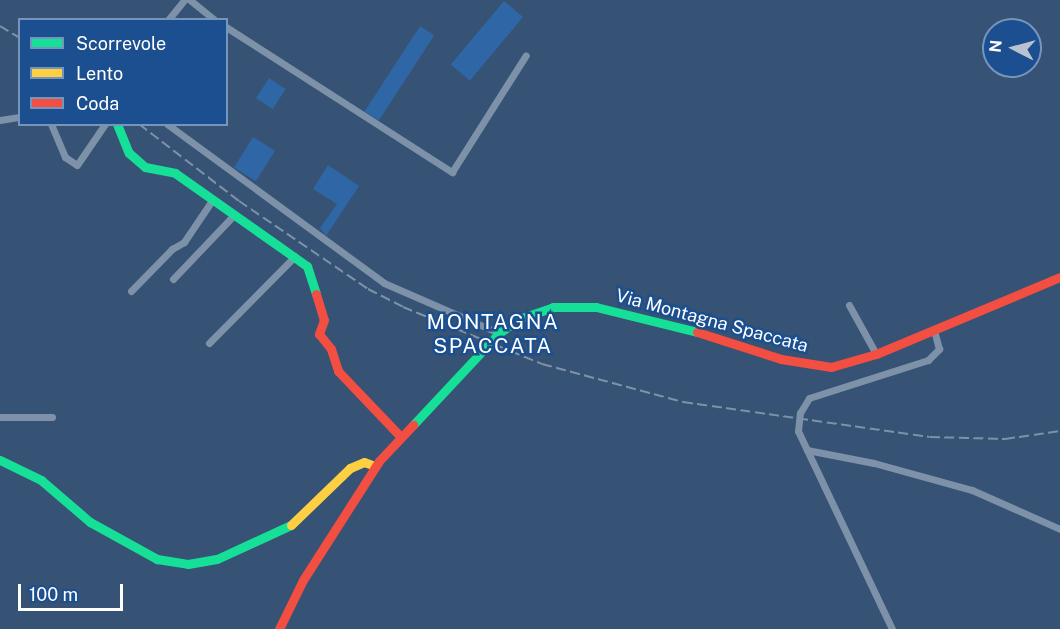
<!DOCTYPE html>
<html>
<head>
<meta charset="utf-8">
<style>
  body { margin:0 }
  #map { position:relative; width:1060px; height:629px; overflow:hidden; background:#365274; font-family:"Public Sans",sans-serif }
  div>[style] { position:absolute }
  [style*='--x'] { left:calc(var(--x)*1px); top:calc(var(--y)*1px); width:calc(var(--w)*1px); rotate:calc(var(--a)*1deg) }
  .green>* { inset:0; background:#2f66a5; transform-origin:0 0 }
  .street>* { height:7px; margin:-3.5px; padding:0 3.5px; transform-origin:3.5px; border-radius:3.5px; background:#7d92a8 }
  .fast>* { height:9px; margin:-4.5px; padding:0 4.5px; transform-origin:4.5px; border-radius:4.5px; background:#16e098 }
  .slow>* { height:9px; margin:-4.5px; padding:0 4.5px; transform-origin:4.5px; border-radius:4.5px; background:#ffcf43 }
  .jam>* { height:9px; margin:-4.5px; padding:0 4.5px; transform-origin:4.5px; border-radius:4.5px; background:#f24e42 }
  .rail>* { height:2px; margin-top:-1px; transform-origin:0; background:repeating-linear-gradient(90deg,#7e92a7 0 10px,transparent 0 14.5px) }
  .street-bridge>* { height:7px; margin:-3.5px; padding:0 3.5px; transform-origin:3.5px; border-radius:3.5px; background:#7d92a8 }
  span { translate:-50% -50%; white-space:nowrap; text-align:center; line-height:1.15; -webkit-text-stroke:5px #1b4f8f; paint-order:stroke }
  .street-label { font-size:18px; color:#fff }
  .quarter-label { font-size:21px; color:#fff; letter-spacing:1.5px }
  .legend { position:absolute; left:18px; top:18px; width:210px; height:108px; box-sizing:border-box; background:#1b4f8f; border:2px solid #7695bc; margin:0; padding:8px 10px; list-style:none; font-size:18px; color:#fff }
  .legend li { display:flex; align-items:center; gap:12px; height:30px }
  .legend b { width:30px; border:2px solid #7695bc }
  .north { position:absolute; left:982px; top:18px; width:60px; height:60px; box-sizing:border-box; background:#1b4f8f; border:2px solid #7695bc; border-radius:50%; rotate:276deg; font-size:16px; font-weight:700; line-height:24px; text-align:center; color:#fff }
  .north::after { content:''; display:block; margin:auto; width:21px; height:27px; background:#b9c2ce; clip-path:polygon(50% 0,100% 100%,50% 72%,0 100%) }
  .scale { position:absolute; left:18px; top:584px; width:105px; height:27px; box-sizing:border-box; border:3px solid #fff; border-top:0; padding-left:8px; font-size:18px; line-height:21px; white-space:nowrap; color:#fff; -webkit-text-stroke:4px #1b4f8f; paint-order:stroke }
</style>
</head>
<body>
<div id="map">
  <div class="green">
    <div style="left:504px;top:1px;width:25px;height:83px;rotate:40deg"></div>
    <div style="left:420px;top:26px;width:17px;height:102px;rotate:33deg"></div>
    <div style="left:269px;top:78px;width:20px;height:24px;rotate:33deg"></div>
    <div style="left:253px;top:137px;width:26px;height:36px;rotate:32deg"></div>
    <div style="clip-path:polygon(328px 165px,359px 186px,326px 236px,320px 228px,337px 204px,313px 189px)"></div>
  </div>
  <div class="street">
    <div style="--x:190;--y:0;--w:32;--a:39"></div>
    <div style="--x:168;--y:20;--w:26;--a:-51"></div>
    <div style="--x:226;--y:27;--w:269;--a:32.7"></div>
    <div style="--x:452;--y:172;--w:138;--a:-57.7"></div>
    <div style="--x:0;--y:120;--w:20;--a:-9"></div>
    <div style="--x:51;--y:124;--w:36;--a:67"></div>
    <div style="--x:65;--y:157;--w:14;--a:34"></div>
    <div style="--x:77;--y:165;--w:50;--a:-55.7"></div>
    <div style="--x:167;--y:124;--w:269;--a:36.2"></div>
    <div style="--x:384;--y:283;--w:125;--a:23.5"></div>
    <div style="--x:173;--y:279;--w:87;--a:-46.4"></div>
    <div style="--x:131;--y:291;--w:59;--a:-45.7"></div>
    <div style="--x:172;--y:249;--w:14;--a:-30"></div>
    <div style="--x:184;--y:242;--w:48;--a:-56"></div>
    <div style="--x:849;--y:305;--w:56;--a:61.1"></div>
    <div style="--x:209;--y:343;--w:122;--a:-45.3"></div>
    <div style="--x:800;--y:413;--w:17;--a:-59"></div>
    <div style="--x:809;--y:398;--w:125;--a:-17.7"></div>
    <div style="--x:928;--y:360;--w:16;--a:-45"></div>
    <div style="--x:939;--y:349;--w:20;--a:-105"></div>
    <div style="--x:0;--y:417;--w:52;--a:0"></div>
    <div style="--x:798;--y:431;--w:219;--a:64.6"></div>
    <div style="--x:807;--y:450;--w:68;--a:11"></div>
    <div style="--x:874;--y:463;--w:102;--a:15.4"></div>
    <div style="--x:972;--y:490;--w:96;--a:23.9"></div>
  </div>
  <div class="fast">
    <div style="--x:117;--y:124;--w:31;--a:68"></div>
    <div style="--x:129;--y:153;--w:21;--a:41"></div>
    <div style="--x:145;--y:167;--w:31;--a:11"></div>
    <div style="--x:175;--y:173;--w:161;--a:35.2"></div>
    <div style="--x:307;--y:266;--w:29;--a:72"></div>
    <div style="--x:413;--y:425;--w:126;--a:-46.9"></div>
    <div style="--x:499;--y:333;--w:24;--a:-35"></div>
    <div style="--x:519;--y:319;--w:36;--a:-19"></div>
    <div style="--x:553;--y:307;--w:43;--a:0"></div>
    <div style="--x:596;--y:307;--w:104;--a:13.9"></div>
    <div style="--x:0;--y:460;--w:46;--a:26"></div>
    <div style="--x:41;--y:480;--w:65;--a:40.6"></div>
    <div style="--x:90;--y:522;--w:77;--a:28.9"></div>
    <div style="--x:157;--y:559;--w:31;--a:9"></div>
    <div style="--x:188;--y:564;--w:29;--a:-10"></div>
    <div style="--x:217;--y:559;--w:81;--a:-24.7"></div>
  </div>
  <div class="slow">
    <div style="--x:291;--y:525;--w:82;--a:-44"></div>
    <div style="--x:350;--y:468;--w:15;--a:-23"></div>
    <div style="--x:364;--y:462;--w:12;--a:20"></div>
  </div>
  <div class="jam">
    <div style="--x:316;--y:294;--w:27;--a:73"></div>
    <div style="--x:324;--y:320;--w:15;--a:110"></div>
    <div style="--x:319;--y:334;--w:19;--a:51"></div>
    <div style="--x:331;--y:349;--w:23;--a:72"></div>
    <div style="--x:338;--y:371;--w:90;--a:46.4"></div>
    <div style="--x:697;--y:332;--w:88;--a:17.8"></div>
    <div style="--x:781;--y:359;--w:51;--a:9.1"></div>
    <div style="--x:831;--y:367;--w:47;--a:-16.1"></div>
    <div style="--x:876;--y:354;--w:199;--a:-22.7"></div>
    <div style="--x:279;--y:629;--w:55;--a:-63.9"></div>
    <div style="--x:303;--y:580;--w:141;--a:-57.4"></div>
    <div style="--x:379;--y:461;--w:50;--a:-46.6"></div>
  </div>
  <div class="rail">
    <div style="--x:0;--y:26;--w:23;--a:31"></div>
    <div style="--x:139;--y:124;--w:126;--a:37.6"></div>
    <div style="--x:239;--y:201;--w:156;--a:34.3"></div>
    <div style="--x:368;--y:289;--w:39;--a:27"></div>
    <div style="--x:403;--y:307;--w:150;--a:22.3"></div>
    <div style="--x:542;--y:364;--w:146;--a:15.1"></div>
    <div style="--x:683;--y:402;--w:249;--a:8.1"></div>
    <div style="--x:930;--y:437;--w:75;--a:1.5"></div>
    <div style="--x:1005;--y:439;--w:56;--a:-8.3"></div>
  </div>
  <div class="street-bridge">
    <div style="--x:798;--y:431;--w:18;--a:-84"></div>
  </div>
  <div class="street-label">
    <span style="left:712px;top:321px;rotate:15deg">Via Montagna Spaccata</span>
  </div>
  <div class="quarter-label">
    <span style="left:493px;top:334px">MONTAGNA<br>SPACCATA</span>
  </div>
  <ul class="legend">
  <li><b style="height:8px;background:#16e098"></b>Scorrevole</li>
  <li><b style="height:8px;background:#ffcf43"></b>Lento</li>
  <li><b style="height:8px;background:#f24e42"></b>Coda</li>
  </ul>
  <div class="north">N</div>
  <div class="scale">100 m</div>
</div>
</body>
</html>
